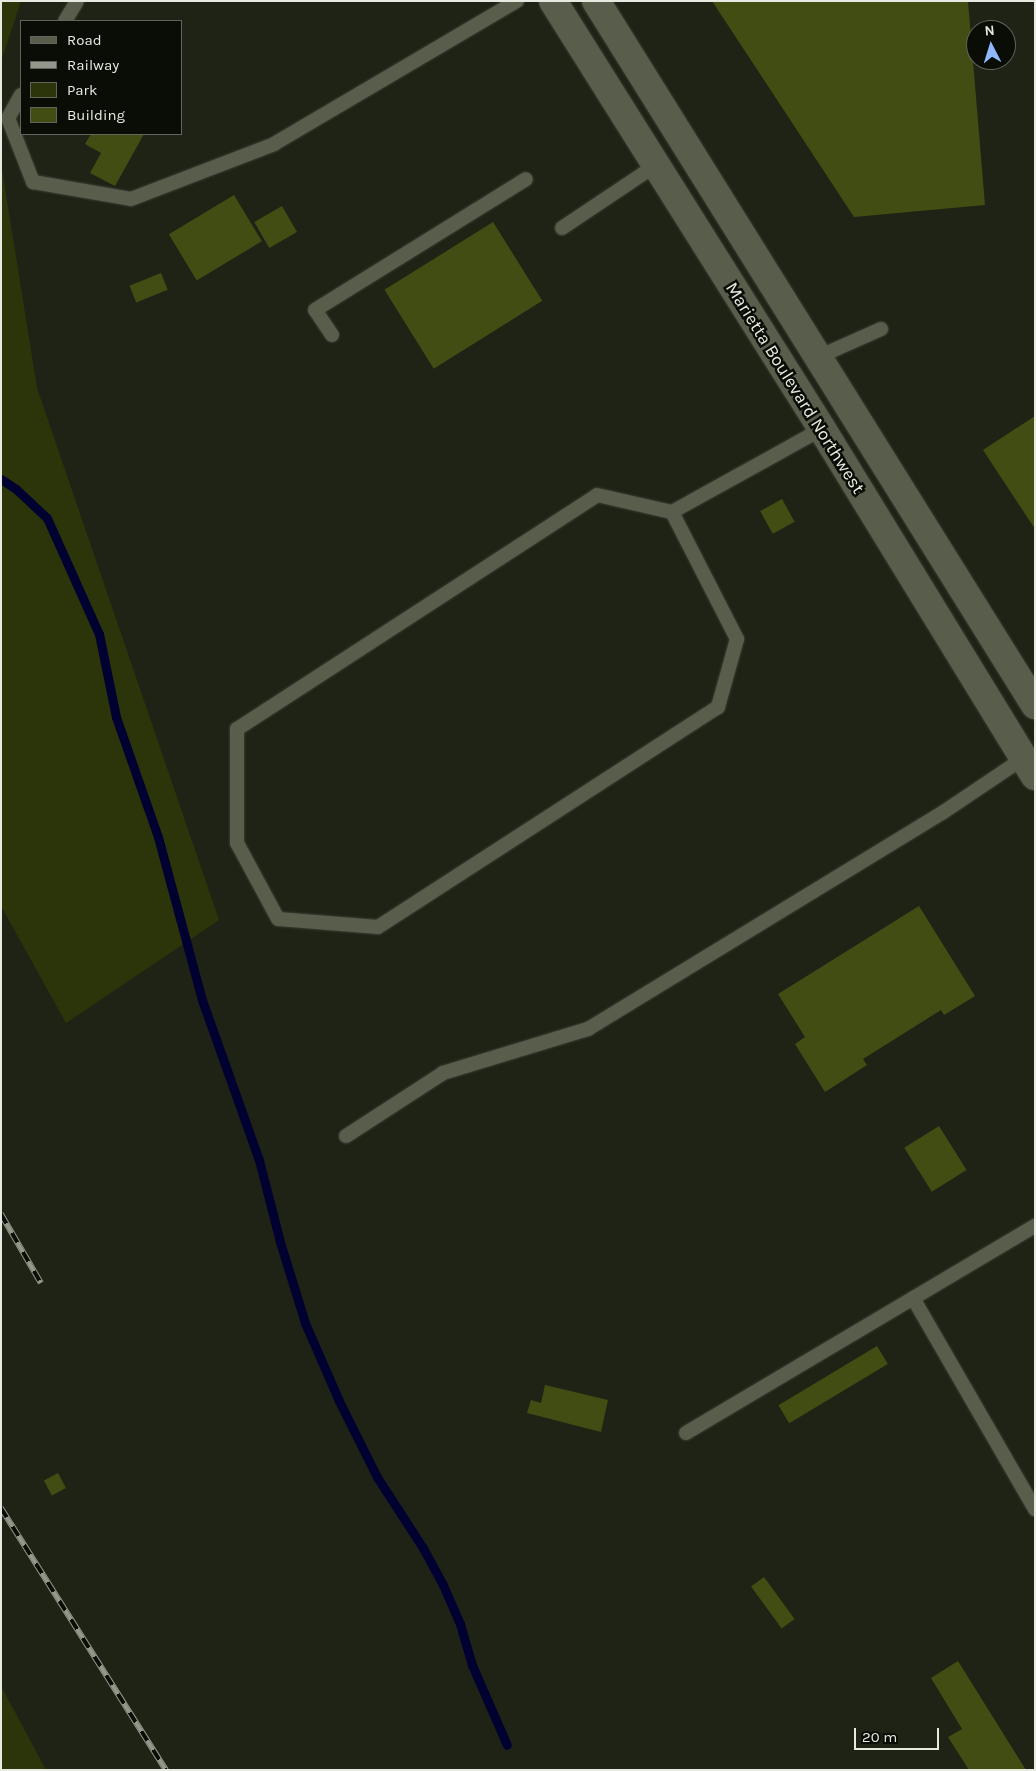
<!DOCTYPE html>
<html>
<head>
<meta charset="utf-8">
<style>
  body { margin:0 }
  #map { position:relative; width:1036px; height:1771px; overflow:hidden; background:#1f2315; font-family:Karla,sans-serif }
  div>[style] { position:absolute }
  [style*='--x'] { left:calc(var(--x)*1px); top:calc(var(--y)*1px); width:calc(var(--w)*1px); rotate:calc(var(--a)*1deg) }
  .green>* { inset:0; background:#2c3509 }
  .stream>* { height:9px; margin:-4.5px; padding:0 4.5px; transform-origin:4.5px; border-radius:4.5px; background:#000031 }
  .building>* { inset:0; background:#414d12; transform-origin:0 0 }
  .roads { filter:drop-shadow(0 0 1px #3a3d33) drop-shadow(0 0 1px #3a3d33) }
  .service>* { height:14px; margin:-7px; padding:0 7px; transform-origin:7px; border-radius:7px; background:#585d4c }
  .secondary>* { height:28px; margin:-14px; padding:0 14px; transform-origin:14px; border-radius:14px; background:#585d4c }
  .rail>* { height:5.5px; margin-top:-2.75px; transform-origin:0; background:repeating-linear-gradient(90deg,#0a0c06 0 11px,#94978b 0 22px); box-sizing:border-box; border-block:1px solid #94978b }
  span { translate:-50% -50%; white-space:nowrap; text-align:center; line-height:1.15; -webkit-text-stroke:5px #0a0c06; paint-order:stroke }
  .street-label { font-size:18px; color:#e7eae0 }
  .frame { position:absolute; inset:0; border:2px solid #e7eae0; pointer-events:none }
  .legend { position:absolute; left:20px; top:20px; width:162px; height:115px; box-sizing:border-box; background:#0a0c06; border:1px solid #62655d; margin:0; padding:6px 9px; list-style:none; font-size:15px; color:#e7eae0 }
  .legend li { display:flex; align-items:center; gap:10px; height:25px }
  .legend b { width:25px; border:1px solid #62655d }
  .north { position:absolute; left:966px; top:20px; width:50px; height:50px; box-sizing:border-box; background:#0a0c06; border:1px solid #62655d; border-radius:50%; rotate:355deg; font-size:14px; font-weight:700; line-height:20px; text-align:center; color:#e7eae0 }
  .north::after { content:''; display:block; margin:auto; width:18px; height:22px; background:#8fb8fd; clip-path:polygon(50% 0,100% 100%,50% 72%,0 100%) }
  .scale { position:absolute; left:854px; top:1728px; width:85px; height:22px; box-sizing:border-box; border:2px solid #e7eae0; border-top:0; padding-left:6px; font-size:15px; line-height:18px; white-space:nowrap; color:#e7eae0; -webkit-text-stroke:4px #0a0c06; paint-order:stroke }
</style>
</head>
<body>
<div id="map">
  <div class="green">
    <div style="clip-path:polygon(1px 1px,21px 1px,1px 62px)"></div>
    <div style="clip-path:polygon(1px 163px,37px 388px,219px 920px,66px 1023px,1px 906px)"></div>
    <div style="clip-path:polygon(1px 1686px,46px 1770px,1px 1770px)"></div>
  </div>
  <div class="stream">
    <div style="--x:1;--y:479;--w:18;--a:34"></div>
    <div style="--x:16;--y:489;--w:42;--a:43.1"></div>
    <div style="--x:47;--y:518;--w:127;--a:65.9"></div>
    <div style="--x:99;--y:634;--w:85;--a:78.4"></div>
    <div style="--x:116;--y:717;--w:127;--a:70.7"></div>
    <div style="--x:158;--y:837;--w:169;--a:74.9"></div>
    <div style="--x:202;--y:1000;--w:170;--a:70.4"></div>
    <div style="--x:259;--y:1160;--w:85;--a:75.6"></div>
    <div style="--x:280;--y:1242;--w:85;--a:72.8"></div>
    <div style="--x:305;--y:1323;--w:85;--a:66.4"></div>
    <div style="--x:339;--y:1401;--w:85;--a:63.4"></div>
    <div style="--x:377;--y:1477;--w:85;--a:57.1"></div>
    <div style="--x:423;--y:1548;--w:42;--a:61.6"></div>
    <div style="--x:443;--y:1585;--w:43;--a:66.4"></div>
    <div style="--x:460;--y:1624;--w:43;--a:73.7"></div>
    <div style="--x:472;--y:1665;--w:87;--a:66.4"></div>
  </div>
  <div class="building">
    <div style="clip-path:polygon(712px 1px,968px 1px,985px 205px,854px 217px)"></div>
    <div style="clip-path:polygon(91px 134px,144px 134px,115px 186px,90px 173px,101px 153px,85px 144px)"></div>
    <div style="left:234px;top:195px;width:54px;height:76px;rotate:59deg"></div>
    <div style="left:282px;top:206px;width:30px;height:32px;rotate:60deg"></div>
    <div style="left:493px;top:222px;width:93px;height:128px;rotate:58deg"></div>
    <div style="left:161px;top:273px;width:18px;height:34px;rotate:68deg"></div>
    <div style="clip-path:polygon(1035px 416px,1035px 529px,983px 450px)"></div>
    <div style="left:782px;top:499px;width:26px;height:25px;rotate:61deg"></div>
    <div style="clip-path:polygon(919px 906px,975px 996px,944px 1015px,941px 1010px,863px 1059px,867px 1065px,825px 1092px,795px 1044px,805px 1037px,778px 994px)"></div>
    <div style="left:939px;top:1126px;width:52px;height:41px;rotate:58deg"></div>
    <div style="left:877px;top:1346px;width:21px;height:115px;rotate:59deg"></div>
    <div style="clip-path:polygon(545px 1385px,608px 1400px,601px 1432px,527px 1413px,531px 1400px,541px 1403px)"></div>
    <div style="left:58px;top:1473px;width:17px;height:16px;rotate:62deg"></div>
    <div style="left:764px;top:1577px;width:52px;height:16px;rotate:54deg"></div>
    <div style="clip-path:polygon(958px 1661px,1026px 1770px,969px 1770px,948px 1737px,962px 1729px,931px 1678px)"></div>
  </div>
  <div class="roads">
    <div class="service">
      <div style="--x:65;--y:21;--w:23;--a:-59"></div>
      <div style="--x:21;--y:95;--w:26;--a:119"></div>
      <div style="--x:8;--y:118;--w:69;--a:68.7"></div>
      <div style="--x:33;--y:182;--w:99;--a:9.8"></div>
      <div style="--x:131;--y:199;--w:153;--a:-21"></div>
      <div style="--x:274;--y:144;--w:282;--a:-30.5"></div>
      <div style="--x:562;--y:228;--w:113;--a:-33.8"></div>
      <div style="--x:332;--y:335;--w:30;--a:-124"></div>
      <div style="--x:315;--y:310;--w:248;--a:-31.8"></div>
      <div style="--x:818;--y:357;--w:69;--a:-24"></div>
      <div style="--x:672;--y:512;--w:143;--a:62.9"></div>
      <div style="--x:737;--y:639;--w:71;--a:105.6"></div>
      <div style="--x:718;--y:707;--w:405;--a:147.1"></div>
      <div style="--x:378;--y:927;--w:100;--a:-175.4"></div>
      <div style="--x:278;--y:919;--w:86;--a:-118.3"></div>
      <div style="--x:237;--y:843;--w:114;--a:-90"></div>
      <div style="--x:237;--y:729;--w:429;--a:-33"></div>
      <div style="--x:597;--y:495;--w:77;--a:12.8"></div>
      <div style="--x:672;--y:512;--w:171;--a:-29"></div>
      <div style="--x:346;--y:1136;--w:116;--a:-33"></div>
      <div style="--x:443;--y:1073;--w:152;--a:-16.9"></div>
      <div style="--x:588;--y:1029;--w:415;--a:-31.4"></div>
      <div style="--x:942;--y:813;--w:99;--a:-33.9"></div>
      <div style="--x:913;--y:1298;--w:244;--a:60"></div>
      <div style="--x:686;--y:1433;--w:406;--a:-30.7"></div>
    </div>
    <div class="secondary">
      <div style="--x:553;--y:1;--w:506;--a:57.85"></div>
      <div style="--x:822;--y:429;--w:407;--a:58.5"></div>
      <div style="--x:596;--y:1;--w:830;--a:58.05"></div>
    </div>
  </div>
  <div class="rail">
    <div style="--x:1;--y:1214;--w:80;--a:59.9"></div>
    <div style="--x:1;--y:1508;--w:310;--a:57.8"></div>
  </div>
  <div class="street-label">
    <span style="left:795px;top:388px;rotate:58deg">Marietta Boulevard Northwest</span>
  </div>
  <div class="frame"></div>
  <ul class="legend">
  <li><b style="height:6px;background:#585d4c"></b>Road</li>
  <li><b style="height:6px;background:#94978b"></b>Railway</li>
  <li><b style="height:14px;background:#2c3509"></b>Park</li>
  <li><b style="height:14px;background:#414d12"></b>Building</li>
  </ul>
  <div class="north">N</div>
  <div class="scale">20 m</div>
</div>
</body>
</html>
